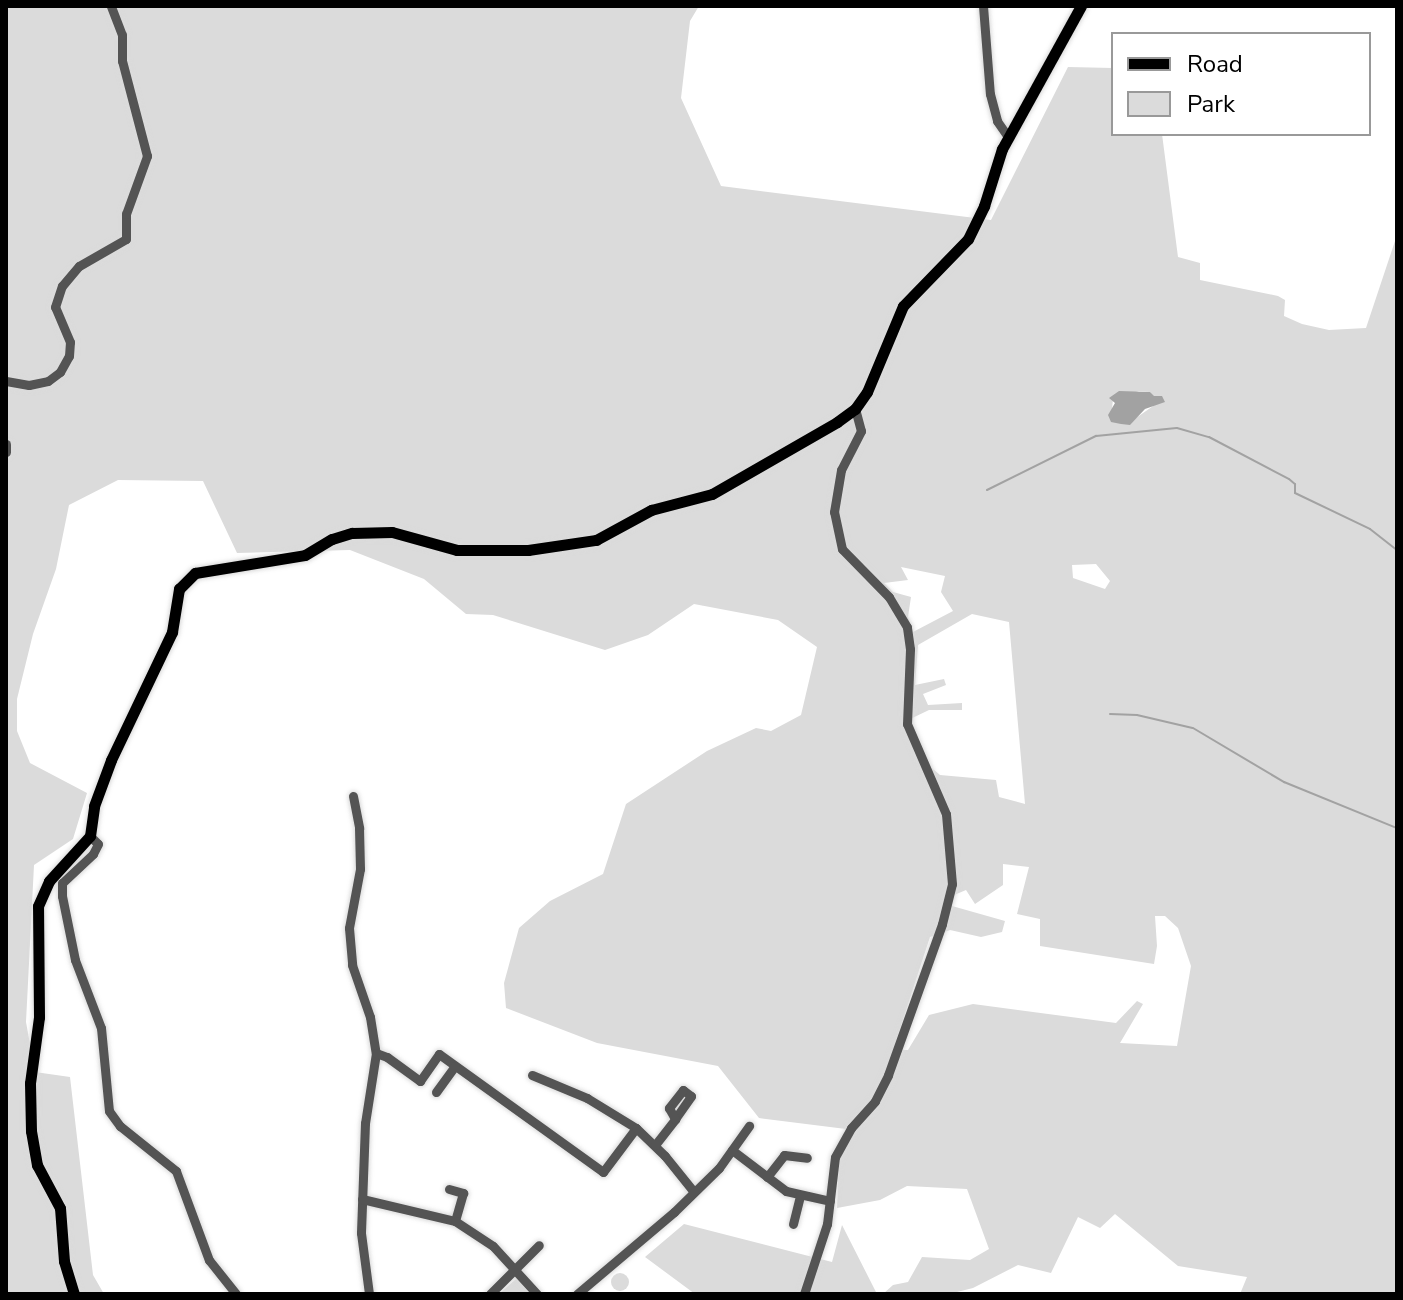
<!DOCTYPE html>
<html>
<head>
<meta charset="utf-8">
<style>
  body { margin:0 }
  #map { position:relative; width:1403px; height:1300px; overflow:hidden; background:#fff; font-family:"Nunito Sans",sans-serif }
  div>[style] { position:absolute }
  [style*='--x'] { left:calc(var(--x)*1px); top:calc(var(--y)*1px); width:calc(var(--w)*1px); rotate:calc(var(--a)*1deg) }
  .green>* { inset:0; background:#dbdbdb }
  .round { border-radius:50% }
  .water>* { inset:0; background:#a2a2a2 }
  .stream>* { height:2px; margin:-1px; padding:0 1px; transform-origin:1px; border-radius:1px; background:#a2a2a2 }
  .roads { filter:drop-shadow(0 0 2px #dbdbdb) drop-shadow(0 0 2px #dbdbdb) }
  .minor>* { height:9px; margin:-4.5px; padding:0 4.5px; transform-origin:4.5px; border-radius:4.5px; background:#545454 }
  .major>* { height:11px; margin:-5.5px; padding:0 5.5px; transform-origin:5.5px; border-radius:5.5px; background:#000 }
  span { translate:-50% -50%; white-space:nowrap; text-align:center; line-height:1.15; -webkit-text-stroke:8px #fff; paint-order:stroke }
  .frame { position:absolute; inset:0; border:8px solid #000; pointer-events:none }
  .legend { position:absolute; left:1111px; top:32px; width:260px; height:104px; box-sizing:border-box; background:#fff; border:2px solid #999; margin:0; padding:10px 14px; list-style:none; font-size:24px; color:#000 }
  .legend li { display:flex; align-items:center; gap:16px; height:40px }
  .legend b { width:40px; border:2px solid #999 }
</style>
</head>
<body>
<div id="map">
  <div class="green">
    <div style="clip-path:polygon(evenodd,6px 6px,699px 6px,690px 21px,681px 98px,721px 186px,991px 220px,1068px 67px,1113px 68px,1113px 134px,1162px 134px,1178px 257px,1200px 263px,1200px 280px,1278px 296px,1285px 300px,1284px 316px,1302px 324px,1329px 330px,1366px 328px,1397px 235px,1397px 1294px,1240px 1294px,1247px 1277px,1178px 1266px,1115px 1214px,1100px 1228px,1078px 1217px,1051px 1273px,1018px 1265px,973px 1288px,949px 1294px,883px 1294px,893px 1285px,908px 1282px,922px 1257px,970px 1260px,989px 1249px,967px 1189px,907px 1186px,880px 1200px,837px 1208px,839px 1158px,854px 1130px,759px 1118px,718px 1066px,597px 1043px,506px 1008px,504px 983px,519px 928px,550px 901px,603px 874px,626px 804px,707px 751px,756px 728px,771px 731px,801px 715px,817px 647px,778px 620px,694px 604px,648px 635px,605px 650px,493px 615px,466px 614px,424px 579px,350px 550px,237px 553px,203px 481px,118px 480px,69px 505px,56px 569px,33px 634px,17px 699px,17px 731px,30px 763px,87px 793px,73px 839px,34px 865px,26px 1022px,35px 1072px,70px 1077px,93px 1275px,104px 1294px,6px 1294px,6px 6px,1139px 391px,1150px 392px,1156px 404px,1136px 418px,1111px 419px,1113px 399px,1139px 391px,6px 6px,1096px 564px,1110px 581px,1105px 589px,1073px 578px,1072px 565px,1096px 564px,6px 6px,901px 567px,945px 576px,941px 592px,953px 611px,913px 632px,908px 617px,911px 597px,893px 592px,884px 583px,908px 580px,901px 567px,6px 6px,972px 614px,1009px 622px,1025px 804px,999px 797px,996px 780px,940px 775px,915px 754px,904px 722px,929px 710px,962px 710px,962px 703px,928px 705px,923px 694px,946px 685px,944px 679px,915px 685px,918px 645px,972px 614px,6px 6px,1003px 864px,1029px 867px,1017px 914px,1040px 919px,1040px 946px,1154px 964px,1157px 946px,1155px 916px,1165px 916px,1178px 928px,1191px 966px,1177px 1046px,1120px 1043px,1143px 1004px,1137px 1001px,1116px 1023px,973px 1004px,929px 1015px,908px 1050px,893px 1050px,930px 937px,950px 930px,981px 937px,1002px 932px,1005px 921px,945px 904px,947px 898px,966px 890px,975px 904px,1003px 885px,1003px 864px)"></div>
    <div style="clip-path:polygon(684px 1224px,832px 1262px,842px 1225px,877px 1294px,695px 1294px,645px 1257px)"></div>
    <div class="round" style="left:611px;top:1273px;width:18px;height:18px"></div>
    <div style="clip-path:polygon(517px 1278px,530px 1294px,499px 1294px)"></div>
  </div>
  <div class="water">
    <div style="clip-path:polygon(1119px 391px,1150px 392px,1154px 396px,1162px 396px,1165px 402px,1145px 409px,1130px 425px,1121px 424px,1111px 422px,1108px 415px,1115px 403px,1109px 398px)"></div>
  </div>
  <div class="stream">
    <div style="--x:987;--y:490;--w:122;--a:-26.4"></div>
    <div style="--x:1096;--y:436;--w:81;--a:-5.6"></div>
    <div style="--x:1177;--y:428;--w:33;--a:16"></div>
    <div style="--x:1209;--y:437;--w:90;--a:27.7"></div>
    <div style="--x:1289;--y:479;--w:8;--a:40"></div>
    <div style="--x:1295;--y:484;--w:9;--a:90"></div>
    <div style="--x:1295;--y:493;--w:83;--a:25.6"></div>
    <div style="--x:1370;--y:529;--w:34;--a:38"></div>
    <div style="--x:1110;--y:714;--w:27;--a:2"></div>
    <div style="--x:1137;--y:715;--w:57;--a:13.1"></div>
    <div style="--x:1193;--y:728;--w:106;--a:30.7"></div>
    <div style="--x:1284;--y:782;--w:122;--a:22.2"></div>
  </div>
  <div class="roads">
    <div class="minor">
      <div style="--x:983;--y:6;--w:88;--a:85.5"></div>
      <div style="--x:990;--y:94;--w:28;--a:75"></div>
      <div style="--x:997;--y:121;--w:19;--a:55"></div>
      <div style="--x:6;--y:381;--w:23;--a:10"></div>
      <div style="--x:29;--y:385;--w:19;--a:-12"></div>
      <div style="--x:48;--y:381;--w:15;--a:-37"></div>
      <div style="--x:60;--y:372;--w:18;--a:-61"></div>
      <div style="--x:69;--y:356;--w:14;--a:-86"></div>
      <div style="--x:70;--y:342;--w:38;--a:-113"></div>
      <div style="--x:55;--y:307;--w:22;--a:-72"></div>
      <div style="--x:62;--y:286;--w:26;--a:-50"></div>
      <div style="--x:79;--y:266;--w:54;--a:-29.9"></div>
      <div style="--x:126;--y:239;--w:25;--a:-90"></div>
      <div style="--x:126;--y:214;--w:62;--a:-70.1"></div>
      <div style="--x:147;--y:156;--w:98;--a:-104.7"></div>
      <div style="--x:122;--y:61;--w:26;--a:-90"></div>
      <div style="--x:122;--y:35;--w:31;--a:-111"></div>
      <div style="--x:6;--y:444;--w:8;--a:90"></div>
      <div style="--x:353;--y:796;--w:33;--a:79"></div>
      <div style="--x:359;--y:828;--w:41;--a:88.6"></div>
      <div style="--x:360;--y:869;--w:60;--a:100.6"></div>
      <div style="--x:349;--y:928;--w:37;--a:85"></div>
      <div style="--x:352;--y:965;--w:55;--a:70.9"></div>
      <div style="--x:370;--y:1017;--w:36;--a:81"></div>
      <div style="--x:376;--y:1053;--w:71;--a:98.9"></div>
      <div style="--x:365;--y:1123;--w:110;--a:92.1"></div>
      <div style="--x:361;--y:1233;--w:62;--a:82.5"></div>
      <div style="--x:90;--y:836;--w:11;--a:45"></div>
      <div style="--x:98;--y:844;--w:11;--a:117"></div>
      <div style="--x:93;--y:854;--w:42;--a:136.9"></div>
      <div style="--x:62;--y:883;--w:13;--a:90"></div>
      <div style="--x:62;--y:896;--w:65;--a:78.5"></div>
      <div style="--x:75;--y:960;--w:73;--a:69.1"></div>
      <div style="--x:101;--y:1028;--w:83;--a:84.5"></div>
      <div style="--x:109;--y:1111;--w:19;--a:54"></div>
      <div style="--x:120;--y:1126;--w:72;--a:38.8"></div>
      <div style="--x:176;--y:1171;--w:95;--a:69.7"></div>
      <div style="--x:209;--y:1260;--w:43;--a:51.5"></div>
      <div style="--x:376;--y:1053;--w:12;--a:20"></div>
      <div style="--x:387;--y:1057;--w:41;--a:36"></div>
      <div style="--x:420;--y:1081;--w:33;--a:-55"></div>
      <div style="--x:439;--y:1054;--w:202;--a:35.7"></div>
      <div style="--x:603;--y:1172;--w:55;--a:-53.1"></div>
      <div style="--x:532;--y:1075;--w:60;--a:22.7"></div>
      <div style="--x:587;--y:1098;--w:57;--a:31.5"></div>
      <div style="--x:636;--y:1128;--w:40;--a:44"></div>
      <div style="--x:665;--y:1156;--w:46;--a:51.1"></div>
      <div style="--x:436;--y:1092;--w:32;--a:-54"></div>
      <div style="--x:655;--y:1145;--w:33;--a:-52"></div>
      <div style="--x:675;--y:1119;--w:28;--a:-55"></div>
      <div style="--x:691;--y:1096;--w:10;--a:-143"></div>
      <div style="--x:683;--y:1090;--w:23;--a:128"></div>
      <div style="--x:669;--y:1108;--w:13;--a:61"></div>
      <div style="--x:732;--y:1150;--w:68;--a:37.2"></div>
      <div style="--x:786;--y:1191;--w:45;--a:12.8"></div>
      <div style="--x:767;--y:1177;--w:28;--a:-52"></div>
      <div style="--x:784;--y:1155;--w:23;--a:7"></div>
      <div style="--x:449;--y:1189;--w:15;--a:16"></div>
      <div style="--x:463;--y:1193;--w:29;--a:106"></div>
      <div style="--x:362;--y:1199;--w:96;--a:13.3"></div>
      <div style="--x:455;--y:1221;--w:45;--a:33.3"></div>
      <div style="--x:493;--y:1246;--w:65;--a:47.5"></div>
      <div style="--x:793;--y:1224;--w:30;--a:-76"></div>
      <div style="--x:490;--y:1294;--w:69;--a:-45"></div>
      <div style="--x:577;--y:1294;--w:127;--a:-40.2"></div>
      <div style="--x:674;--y:1212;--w:63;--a:-44.4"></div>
      <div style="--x:719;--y:1168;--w:52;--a:-54.5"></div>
      <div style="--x:804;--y:1294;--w:74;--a:-71.8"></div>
      <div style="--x:827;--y:1224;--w:67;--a:-83.2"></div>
      <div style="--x:835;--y:1157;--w:33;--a:-61"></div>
      <div style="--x:851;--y:1128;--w:36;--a:-48"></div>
      <div style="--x:875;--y:1101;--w:29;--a:-63"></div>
      <div style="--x:888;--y:1075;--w:160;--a:-70.3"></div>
      <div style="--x:942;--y:924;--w:41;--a:-76"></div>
      <div style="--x:952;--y:884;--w:70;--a:-94.9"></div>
      <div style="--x:946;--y:814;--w:98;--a:-113.4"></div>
      <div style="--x:907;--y:724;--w:75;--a:-87.7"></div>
      <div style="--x:910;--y:649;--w:22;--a:-98"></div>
      <div style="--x:907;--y:627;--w:35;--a:-121"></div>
      <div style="--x:889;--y:597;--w:67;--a:-134.4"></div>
      <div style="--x:842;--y:549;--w:38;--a:-102"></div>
      <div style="--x:834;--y:512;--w:43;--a:-80.5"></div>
      <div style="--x:841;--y:470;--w:44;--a:-62.9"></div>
      <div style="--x:861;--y:431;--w:23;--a:-105"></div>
    </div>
    <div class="major">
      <div style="--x:74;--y:1294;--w:34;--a:-107"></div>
      <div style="--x:64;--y:1261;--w:53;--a:-94.3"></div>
      <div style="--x:60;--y:1208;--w:49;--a:-118.1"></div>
      <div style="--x:37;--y:1165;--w:35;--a:-100"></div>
      <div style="--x:31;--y:1131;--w:48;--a:-91.2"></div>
      <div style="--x:30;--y:1083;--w:67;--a:-82.2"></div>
      <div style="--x:39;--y:1017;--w:111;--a:-90.5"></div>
      <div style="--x:38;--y:906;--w:27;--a:-66"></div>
      <div style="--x:49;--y:881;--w:61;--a:-47.7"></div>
      <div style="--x:90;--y:836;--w:30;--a:-82"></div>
      <div style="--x:94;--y:806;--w:49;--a:-69.7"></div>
      <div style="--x:111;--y:760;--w:142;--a:-64.5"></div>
      <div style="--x:172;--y:632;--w:44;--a:-80.8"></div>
      <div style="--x:179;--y:589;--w:23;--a:-45"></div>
      <div style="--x:195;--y:573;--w:111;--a:-9.3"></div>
      <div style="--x:305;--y:555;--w:31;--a:-31"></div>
      <div style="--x:332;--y:539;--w:21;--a:-17"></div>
      <div style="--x:352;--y:533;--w:40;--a:-1.4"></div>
      <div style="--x:392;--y:532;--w:67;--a:15.5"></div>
      <div style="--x:457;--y:550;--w:71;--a:0"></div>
      <div style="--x:528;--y:550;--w:69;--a:-8.4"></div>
      <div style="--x:596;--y:540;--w:63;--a:-28.6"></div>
      <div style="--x:651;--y:510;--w:63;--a:-14.7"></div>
      <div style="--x:712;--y:494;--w:144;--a:-29.9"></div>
      <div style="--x:837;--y:422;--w:22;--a:-36"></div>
      <div style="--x:855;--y:409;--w:21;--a:-55"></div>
      <div style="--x:867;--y:392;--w:93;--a:-67.3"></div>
      <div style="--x:903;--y:306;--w:93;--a:-45.9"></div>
      <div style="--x:968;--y:239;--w:37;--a:-64"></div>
      <div style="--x:984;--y:206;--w:60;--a:-72.5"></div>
      <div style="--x:1002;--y:149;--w:163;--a:-61.1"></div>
    </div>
  </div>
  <div class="frame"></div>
  <ul class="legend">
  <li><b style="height:10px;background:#000"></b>Road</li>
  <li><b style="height:22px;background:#dbdbdb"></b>Park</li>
  </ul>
</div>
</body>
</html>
